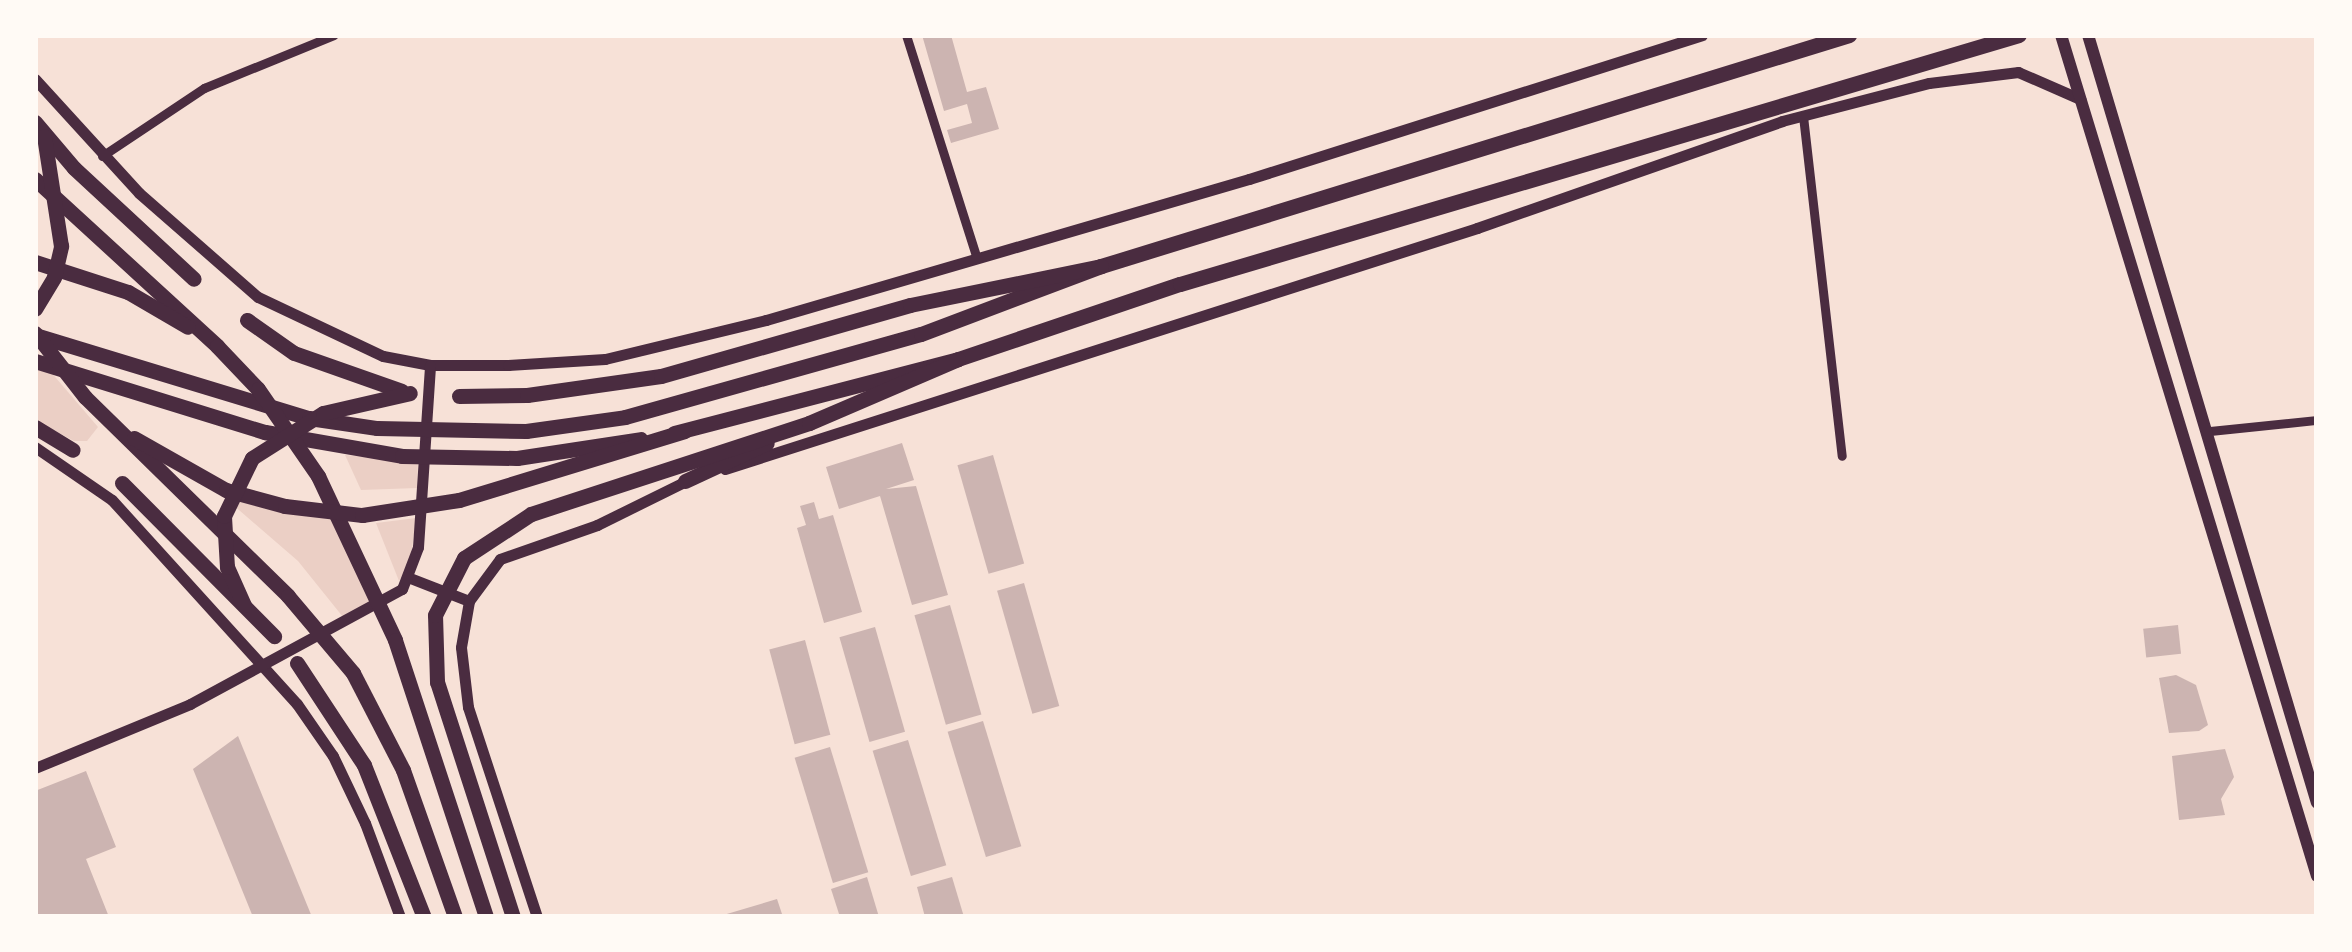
<!DOCTYPE html>
<html>
<head>
<meta charset="utf-8">
<style>
  body { margin:0 }
  #map { position:relative; width:2352px; height:952px; overflow:hidden; background:#f7e1d7; font-family:Montserrat,sans-serif }
  div>[style] { position:absolute }
  [style*='--x'] { left:calc(var(--x)*1px); top:calc(var(--y)*1px); width:calc(var(--w)*1px); rotate:calc(var(--a)*1deg) }
  .green>* { inset:0; background:#ebcfc5 }
  .building>* { inset:0; background:#ccb4b1; transform-origin:0 0 }
  .minor>* { height:9px; margin:-4.5px; padding:0 4.5px; transform-origin:4.5px; border-radius:4.5px; background:#4a2c40 }
  .tertiary>* { height:11px; margin:-5.5px; padding:0 5.5px; transform-origin:5.5px; border-radius:5.5px; background:#4a2c40 }
  .secondary>* { height:12px; margin:-6px; padding:0 6px; transform-origin:6px; border-radius:6px; background:#4a2c40 }
  .primary>* { height:15px; margin:-7.5px; padding:0 7.5px; transform-origin:7.5px; border-radius:7.5px; background:#4a2c40 }
  .trunk>* { height:15px; margin:-7.5px; padding:0 7.5px; transform-origin:7.5px; border-radius:7.5px; background:#4a2c40 }
  span { translate:-50% -50%; white-space:nowrap; text-align:center; line-height:1.15; -webkit-text-stroke:8px #fffaf5; paint-order:stroke }
  .frame { position:absolute; inset:0; border:38px solid #fffaf5; pointer-events:none }
</style>
</head>
<body>
<div id="map">
  <div class="green">
    <div style="clip-path:polygon(35px 367px,50px 371px,98px 427px,87px 441px,74px 441px,35px 420px)"></div>
    <div style="clip-path:polygon(345px 455px,418px 462px,417px 488px,361px 490px)"></div>
    <div style="clip-path:polygon(235px 499px,335px 519px,371px 601px,343px 617px,298px 561px,232px 504px)"></div>
    <div style="clip-path:polygon(416px 518px,410px 564px,399px 581px,376px 523px)"></div>
  </div>
  <div class="building">
    <div style="clip-path:polygon(922px 35px,951px 35px,967px 92px,986px 87px,999px 129px,951px 143px,947px 130px,972px 123px,967px 104px,944px 111px)"></div>
    <div style="clip-path:polygon(902px 443px,914px 480px,886px 489px,916px 486px,948px 595px,912px 605px,880px 496px,839px 509px,826px 467px)"></div>
    <div style="left:993px;top:455px;width:113px;height:37px;rotate:74deg"></div>
    <div style="clip-path:polygon(814px 502px,819px 519px,833px 515px,862px 612px,824px 623px,797px 528px,806px 525px,800px 506px)"></div>
    <div style="left:1024px;top:583px;width:128px;height:28px;rotate:74deg"></div>
    <div style="left:950px;top:605px;width:114px;height:37px;rotate:74deg"></div>
    <div style="left:2178px;top:625px;width:29px;height:35px;rotate:84deg"></div>
    <div style="left:875px;top:627px;width:109px;height:37px;rotate:74deg"></div>
    <div style="left:805px;top:640px;width:98px;height:37px;rotate:75deg"></div>
    <div style="clip-path:polygon(2176px 675px,2196px 685px,2208px 725px,2199px 731px,2169px 733px,2159px 678px)"></div>
    <div style="left:983px;top:721px;width:131px;height:37px;rotate:73deg"></div>
    <div style="clip-path:polygon(238px 736px,312px 917px,253px 917px,193px 769px)"></div>
    <div style="left:908px;top:740px;width:131px;height:37px;rotate:73deg"></div>
    <div style="left:830px;top:747px;width:131px;height:37px;rotate:73deg"></div>
    <div style="clip-path:polygon(2225px 749px,2234px 777px,2221px 799px,2225px 815px,2179px 820px,2172px 756px)"></div>
    <div style="clip-path:polygon(86px 771px,116px 847px,86px 859px,109px 917px,35px 917px,35px 791px)"></div>
    <div style="clip-path:polygon(867px 877px,879px 917px,840px 917px,831px 889px)"></div>
    <div style="clip-path:polygon(952px 877px,964px 917px,925px 917px,917px 887px)"></div>
    <div style="clip-path:polygon(777px 899px,783px 917px,720px 917px,720px 916px)"></div>
  </div>
  <div class="minor">
    <div style="--x:906;--y:35;--w:232;--a:72.4"></div>
    <div style="--x:1803;--y:116;--w:342;--a:83.5"></div>
    <div style="--x:102;--y:156;--w:123;--a:-33.7"></div>
    <div style="--x:204;--y:88;--w:140;--a:-22.2"></div>
    <div style="--x:2210;--y:431;--w:108;--a:-5.9"></div>
  </div>
  <div class="tertiary">
    <div style="--x:35;--y:79;--w:154;--a:47.6"></div>
    <div style="--x:139;--y:193;--w:158;--a:41.2"></div>
    <div style="--x:258;--y:297;--w:138;--a:25.3"></div>
    <div style="--x:383;--y:356;--w:48;--a:10.8"></div>
    <div style="--x:430;--y:365;--w:78;--a:0"></div>
    <div style="--x:508;--y:365;--w:97;--a:-3.5"></div>
    <div style="--x:605;--y:359;--w:166;--a:-13.6"></div>
    <div style="--x:766;--y:320;--w:503;--a:-16.27"></div>
    <div style="--x:1249;--y:179;--w:475;--a:-17.6"></div>
    <div style="--x:35;--y:447;--w:93;--a:34.5"></div>
    <div style="--x:112;--y:500;--w:275;--a:47.8"></div>
    <div style="--x:297;--y:704;--w:63;--a:55.3"></div>
    <div style="--x:333;--y:756;--w:74;--a:64.5"></div>
    <div style="--x:365;--y:823;--w:100;--a:69.6"></div>
    <div style="--x:725;--y:469;--w:790;--a:-17.77"></div>
    <div style="--x:1477;--y:228;--w:323;--a:-19.3"></div>
    <div style="--x:1782;--y:121;--w:152;--a:-14.5"></div>
    <div style="--x:1929;--y:83;--w:90;--a:-7"></div>
    <div style="--x:2018;--y:72;--w:68;--a:23.5"></div>
    <div style="--x:410;--y:578;--w:63;--a:21.3"></div>
    <div style="--x:35;--y:768;--w:168;--a:-22.4"></div>
    <div style="--x:190;--y:704;--w:241;--a:-28.5"></div>
    <div style="--x:402;--y:589;--w:45;--a:-69.1"></div>
    <div style="--x:418;--y:547;--w:182;--a:-86.2"></div>
    <div style="--x:537;--y:917;--w:221;--a:-108.2"></div>
    <div style="--x:468;--y:707;--w:60;--a:-96.7"></div>
    <div style="--x:461;--y:647;--w:47;--a:-80.1"></div>
    <div style="--x:469;--y:601;--w:52;--a:-53.6"></div>
    <div style="--x:500;--y:559;--w:103;--a:-19.3"></div>
    <div style="--x:597;--y:525;--w:102;--a:-26.3"></div>
  </div>
  <div class="secondary">
    <div style="--x:2061;--y:35;--w:879;--a:73.07"></div>
    <div style="--x:2088;--y:35;--w:801;--a:73.4"></div>
  </div>
  <div class="primary">
    <div style="--x:35;--y:335;--w:286;--a:16.9"></div>
    <div style="--x:309;--y:418;--w:69;--a:8.4"></div>
    <div style="--x:377;--y:428;--w:149;--a:1.2"></div>
    <div style="--x:526;--y:431;--w:100;--a:-8"></div>
    <div style="--x:625;--y:417;--w:307;--a:-15.7"></div>
    <div style="--x:921;--y:334;--w:192;--a:-20.7"></div>
    <div style="--x:1101;--y:266;--w:783;--a:-17.16"></div>
    <div style="--x:35;--y:361;--w:241;--a:17.2"></div>
    <div style="--x:265;--y:432;--w:139;--a:9.9"></div>
    <div style="--x:402;--y:456;--w:115;--a:1"></div>
    <div style="--x:517;--y:458;--w:125;--a:-8.7"></div>
    <div style="--x:674;--y:433;--w:293;--a:-14.6"></div>
    <div style="--x:958;--y:359;--w:234;--a:-18.7"></div>
    <div style="--x:1180;--y:284;--w:875;--a:-16.53"></div>
    <div style="--x:685;--y:481;--w:90;--a:-24.9"></div>
  </div>
  <div class="trunk">
    <div style="--x:35;--y:122;--w:60;--a:49.7"></div>
    <div style="--x:74;--y:168;--w:163;--a:42.8"></div>
    <div style="--x:35;--y:179;--w:247;--a:42.5"></div>
    <div style="--x:217;--y:346;--w:59;--a:46.4"></div>
    <div style="--x:258;--y:389;--w:106;--a:55.4"></div>
    <div style="--x:318;--y:476;--w:181;--a:64.8"></div>
    <div style="--x:395;--y:640;--w:292;--a:71.8"></div>
    <div style="--x:35;--y:262;--w:98;--a:17.9"></div>
    <div style="--x:128;--y:292;--w:69;--a:30.3"></div>
    <div style="--x:35;--y:309;--w:37;--a:-59"></div>
    <div style="--x:54;--y:277;--w:32;--a:-77"></div>
    <div style="--x:61;--y:246;--w:111;--a:-98.8"></div>
    <div style="--x:247;--y:320;--w:57;--a:35.1"></div>
    <div style="--x:294;--y:353;--w:114;--a:19.4"></div>
    <div style="--x:35;--y:333;--w:81;--a:52"></div>
    <div style="--x:85;--y:397;--w:284;--a:44.4"></div>
    <div style="--x:288;--y:596;--w:101;--a:49.8"></div>
    <div style="--x:353;--y:673;--w:109;--a:62.7"></div>
    <div style="--x:403;--y:770;--w:156;--a:70.5"></div>
    <div style="--x:459;--y:396;--w:68;--a:-0.8"></div>
    <div style="--x:527;--y:395;--w:135;--a:-8.1"></div>
    <div style="--x:661;--y:376;--w:259;--a:-15.9"></div>
    <div style="--x:910;--y:305;--w:195;--a:-11.5"></div>
    <div style="--x:35;--y:427;--w:44;--a:31.2"></div>
    <div style="--x:134;--y:438;--w:106;--a:29.5"></div>
    <div style="--x:226;--y:490;--w:61;--a:15.2"></div>
    <div style="--x:285;--y:506;--w:78;--a:6.7"></div>
    <div style="--x:362;--y:515;--w:98;--a:-8.8"></div>
    <div style="--x:459;--y:500;--w:236;--a:-17"></div>
    <div style="--x:122;--y:483;--w:216;--a:45.2"></div>
    <div style="--x:244;--y:605;--w:42;--a:-114.1"></div>
    <div style="--x:227;--y:567;--w:51;--a:-93.4"></div>
    <div style="--x:224;--y:516;--w:64;--a:-64.2"></div>
    <div style="--x:252;--y:458;--w:84;--a:-32.4"></div>
    <div style="--x:323;--y:413;--w:89;--a:-12.9"></div>
    <div style="--x:297;--y:663;--w:122;--a:56.7"></div>
    <div style="--x:364;--y:765;--w:163;--a:68.5"></div>
    <div style="--x:513;--y:917;--w:247;--a:-107.9"></div>
    <div style="--x:437;--y:682;--w:67;--a:-91.7"></div>
    <div style="--x:435;--y:615;--w:64;--a:-63"></div>
    <div style="--x:464;--y:558;--w:80;--a:-33.3"></div>
    <div style="--x:531;--y:514;--w:293;--a:-18.1"></div>
    <div style="--x:809;--y:423;--w:162;--a:-23.2"></div>
  </div>
  <div class="frame"></div>
</div>
</body>
</html>
